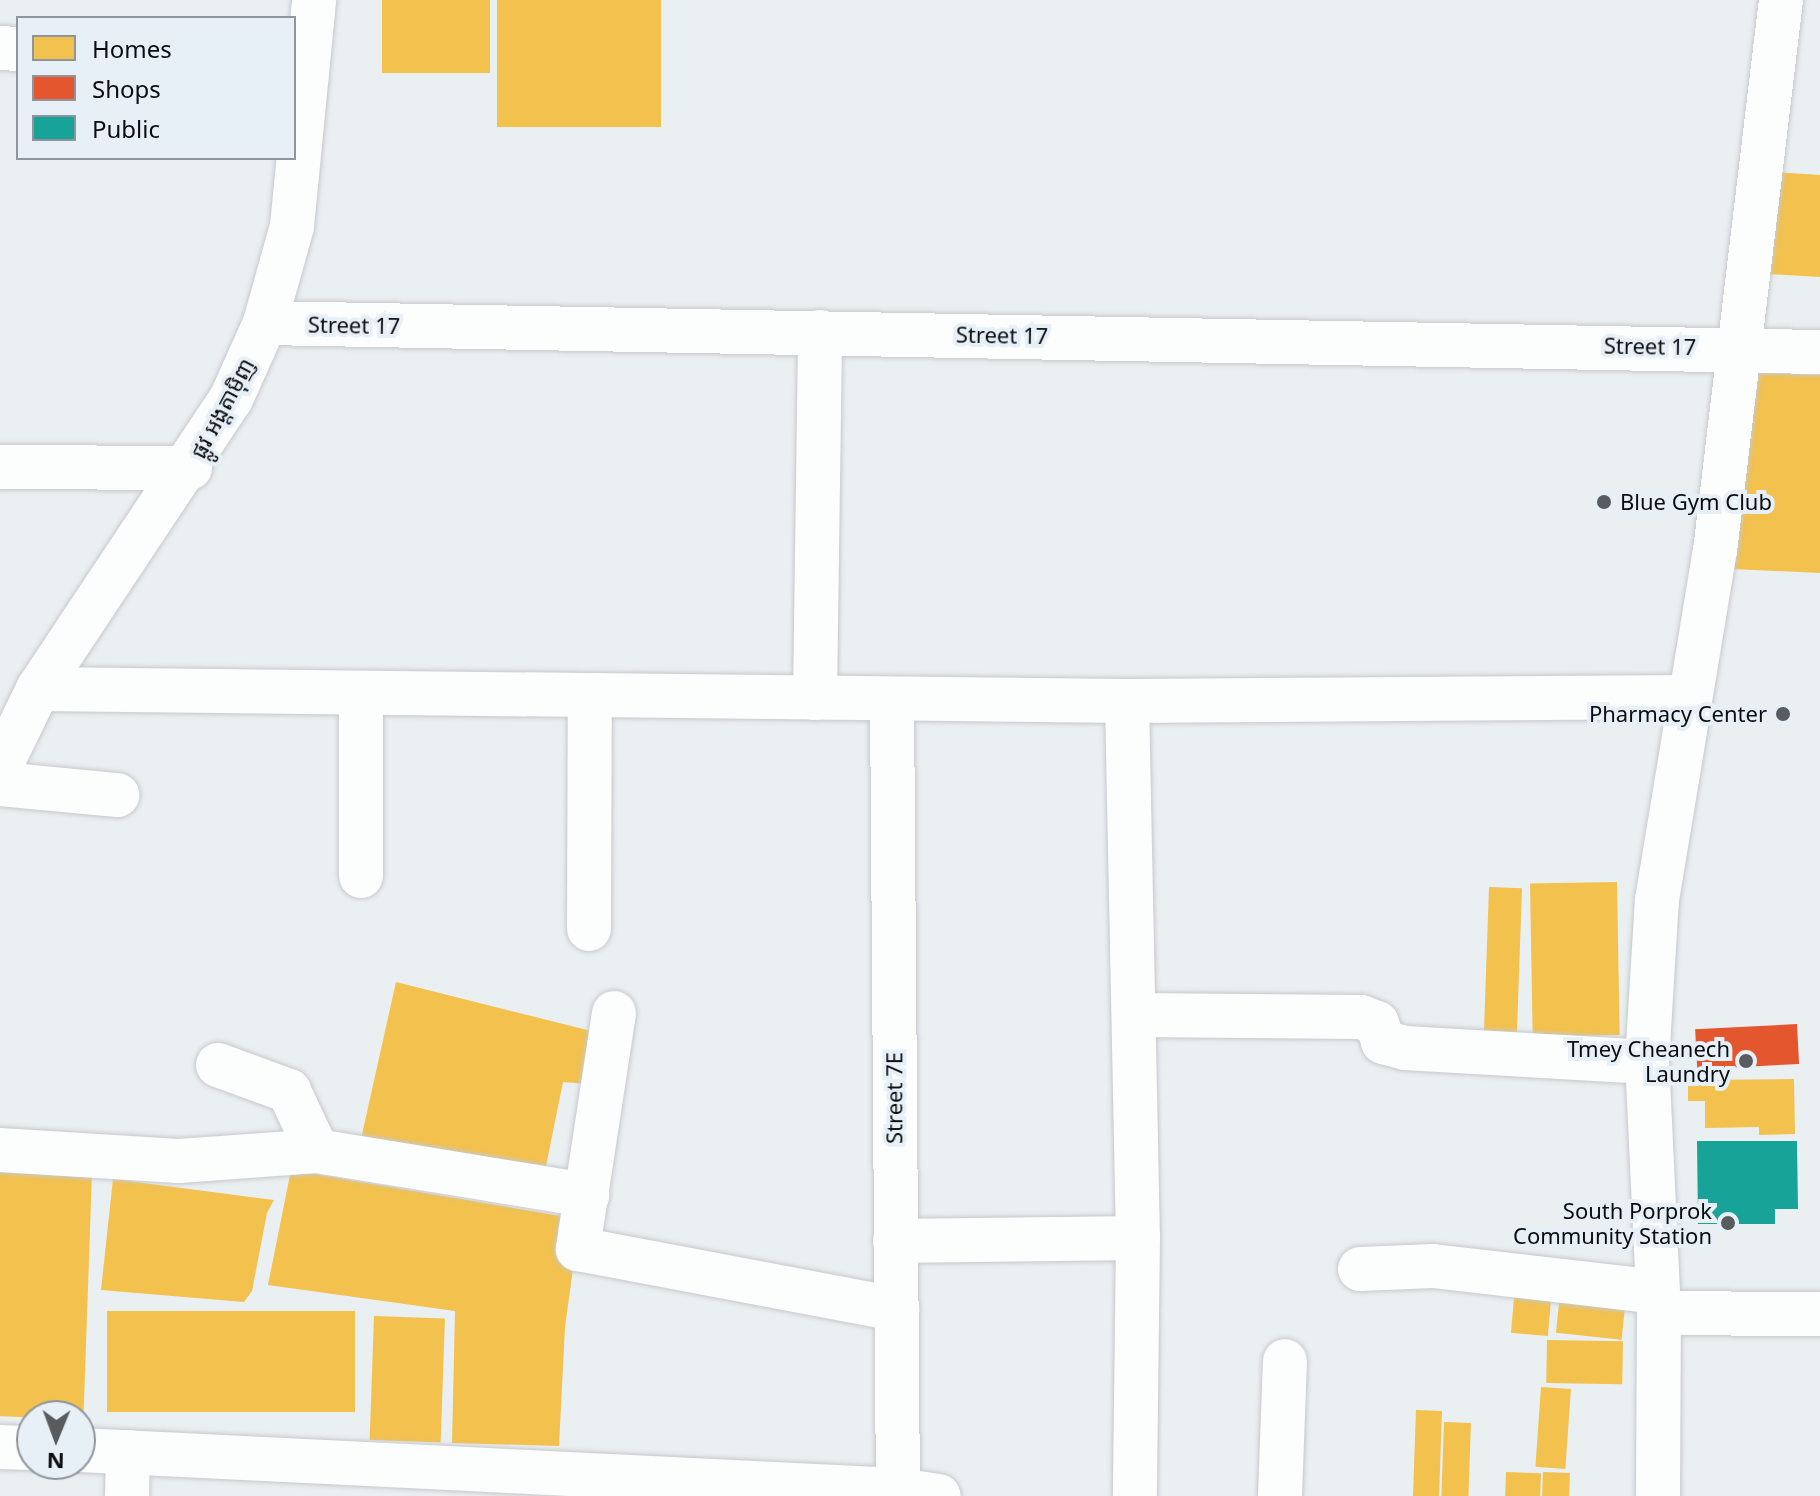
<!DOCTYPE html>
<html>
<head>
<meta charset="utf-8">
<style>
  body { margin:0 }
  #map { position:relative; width:1820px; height:1496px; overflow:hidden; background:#eaeff2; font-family:"Noto Sans","Noto Sans Khmer",sans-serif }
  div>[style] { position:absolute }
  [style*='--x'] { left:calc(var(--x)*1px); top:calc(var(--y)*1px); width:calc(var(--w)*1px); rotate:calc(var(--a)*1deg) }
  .homes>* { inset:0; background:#f2c14e; transform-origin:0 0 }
  .shops>* { inset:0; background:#e4572e; transform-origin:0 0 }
  .public>* { inset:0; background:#17a398 }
  .roads { filter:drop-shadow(0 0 2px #c6c9cc) drop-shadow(0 0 2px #c6c9cc) }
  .minor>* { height:44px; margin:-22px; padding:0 22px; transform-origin:22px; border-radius:22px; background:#fcfdfd }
  .dots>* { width:22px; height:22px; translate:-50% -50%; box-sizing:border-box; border:4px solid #e7f0f6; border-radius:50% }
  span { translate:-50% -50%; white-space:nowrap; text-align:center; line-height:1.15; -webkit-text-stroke:8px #e7f0f6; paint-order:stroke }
  .street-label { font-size:22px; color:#0b0d10 }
  .poi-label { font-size:22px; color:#0b0d10 }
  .left { translate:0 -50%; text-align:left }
  .right { translate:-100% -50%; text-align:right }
  .legend { position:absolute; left:16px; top:16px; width:280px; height:144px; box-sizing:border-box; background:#e7f0f6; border:2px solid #8f959a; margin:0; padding:10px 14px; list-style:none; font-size:24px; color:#0b0d10 }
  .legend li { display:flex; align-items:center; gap:16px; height:40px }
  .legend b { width:40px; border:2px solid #8f959a }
  .north { position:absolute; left:16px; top:1400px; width:80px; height:80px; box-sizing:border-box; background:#e7f0f6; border:2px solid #8f959a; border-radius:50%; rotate:181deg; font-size:22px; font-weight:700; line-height:32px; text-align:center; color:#0b0d10 }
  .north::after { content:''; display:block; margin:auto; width:28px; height:36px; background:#595c5f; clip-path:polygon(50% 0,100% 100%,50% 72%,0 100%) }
</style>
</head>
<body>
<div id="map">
  <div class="homes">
    <div style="left:382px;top:0;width:108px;height:73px"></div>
    <div style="left:497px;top:0;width:164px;height:127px"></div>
    <div style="clip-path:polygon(1775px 172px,1820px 175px,1820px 277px,1767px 274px)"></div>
    <div style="clip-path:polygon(1759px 373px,1820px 375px,1820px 573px,1732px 569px)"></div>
    <div style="left:1617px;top:882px;width:153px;height:87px;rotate:89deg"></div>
    <div style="left:1489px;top:887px;width:33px;height:155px;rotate:2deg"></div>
    <div style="clip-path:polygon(396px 982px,607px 1035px,590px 1084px,563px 1082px,546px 1166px,361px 1139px)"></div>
    <div style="clip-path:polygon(1794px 1079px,1795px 1134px,1759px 1135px,1759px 1127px,1705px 1128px,1705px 1101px,1688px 1101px,1688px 1080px)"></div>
    <div style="clip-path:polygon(291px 1170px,561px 1216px,558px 1229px,578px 1232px,565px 1327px,559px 1446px,452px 1443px,455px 1311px,268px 1285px)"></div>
    <div style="left:0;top:1171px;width:92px;height:245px;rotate:2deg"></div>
    <div style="clip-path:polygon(113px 1179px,274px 1200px,267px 1213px,252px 1291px,244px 1302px,101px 1290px)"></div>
    <div style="left:1515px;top:1287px;width:37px;height:46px;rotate:5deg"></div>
    <div style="left:1560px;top:1294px;width:66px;height:39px;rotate:6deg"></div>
    <div style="left:107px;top:1311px;width:248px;height:101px"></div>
    <div style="left:374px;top:1316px;width:71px;height:124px;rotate:2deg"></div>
    <div style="left:1547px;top:1340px;width:76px;height:43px;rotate:1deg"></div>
    <div style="left:1541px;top:1387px;width:30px;height:80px;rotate:4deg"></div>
    <div style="left:1416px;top:1410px;width:26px;height:86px;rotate:2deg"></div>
    <div style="left:1444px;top:1422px;width:27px;height:74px;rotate:2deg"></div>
    <div style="left:1506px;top:1472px;width:35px;height:24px;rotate:2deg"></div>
    <div style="left:1543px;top:1472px;width:27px;height:24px;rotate:2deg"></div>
  </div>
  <div class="shops">
    <div style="left:1797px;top:1024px;width:40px;height:102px;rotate:87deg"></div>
  </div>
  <div class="public">
    <div style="clip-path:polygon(1697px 1141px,1797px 1141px,1798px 1209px,1775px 1209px,1775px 1224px,1698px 1224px)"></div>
  </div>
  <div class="roads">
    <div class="minor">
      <div style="--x:0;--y:48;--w:18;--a:3"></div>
      <div style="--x:265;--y:323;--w:1555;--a:1.07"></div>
      <div style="--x:0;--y:467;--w:190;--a:0.3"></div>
      <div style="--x:38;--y:689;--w:1089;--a:0.63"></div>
      <div style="--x:1127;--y:701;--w:561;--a:-0.41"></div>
      <div style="--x:815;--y:698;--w:366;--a:-89.2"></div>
      <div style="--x:892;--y:699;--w:797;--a:89.57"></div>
      <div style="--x:1127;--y:701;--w:537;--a:88.83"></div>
      <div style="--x:1138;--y:1238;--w:258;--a:90.7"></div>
      <div style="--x:0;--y:767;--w:87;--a:-64"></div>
      <div style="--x:38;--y:689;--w:348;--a:-56.4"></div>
      <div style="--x:231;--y:399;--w:83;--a:-65.9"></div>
      <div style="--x:265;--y:323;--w:101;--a:-74.4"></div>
      <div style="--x:292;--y:226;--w:227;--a:-84.4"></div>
      <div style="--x:0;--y:784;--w:118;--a:5.4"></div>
      <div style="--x:361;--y:876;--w:180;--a:-90"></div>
      <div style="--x:589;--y:929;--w:233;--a:-89.8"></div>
      <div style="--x:614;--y:1013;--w:239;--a:98.7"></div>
      <div style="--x:578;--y:1249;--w:325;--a:10.7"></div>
      <div style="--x:1135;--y:1015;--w:226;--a:0.5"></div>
      <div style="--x:1361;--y:1017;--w:17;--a:21"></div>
      <div style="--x:1377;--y:1023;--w:20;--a:72"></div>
      <div style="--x:1383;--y:1042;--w:23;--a:15"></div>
      <div style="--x:1405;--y:1048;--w:242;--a:3.3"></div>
      <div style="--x:218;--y:1065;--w:76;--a:20.1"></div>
      <div style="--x:289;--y:1091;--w:66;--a:65"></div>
      <div style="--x:0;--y:1150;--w:179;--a:3.5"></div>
      <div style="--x:179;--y:1161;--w:138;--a:-4.1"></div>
      <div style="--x:317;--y:1151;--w:274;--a:9.3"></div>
      <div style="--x:895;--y:1241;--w:243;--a:-0.7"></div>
      <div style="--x:1360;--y:1269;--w:73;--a:-2.4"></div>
      <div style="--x:1433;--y:1266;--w:226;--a:6.6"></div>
      <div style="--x:1659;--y:1313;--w:161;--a:0.4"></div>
      <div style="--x:0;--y:1447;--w:32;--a:2"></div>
      <div style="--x:80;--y:1450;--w:819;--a:2.8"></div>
      <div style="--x:898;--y:1490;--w:41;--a:8.3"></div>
      <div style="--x:127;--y:1496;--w:44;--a:-88.7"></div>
      <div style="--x:1280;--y:1496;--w:135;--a:-87.9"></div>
      <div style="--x:1658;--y:1496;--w:183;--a:-89.7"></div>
      <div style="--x:1659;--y:1313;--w:251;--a:-92.7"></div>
      <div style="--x:1647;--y:1062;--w:162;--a:-86.5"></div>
      <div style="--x:1657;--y:900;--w:354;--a:-80.6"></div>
      <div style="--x:1715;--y:551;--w:555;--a:-83.17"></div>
    </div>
  </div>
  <div class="dots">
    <div style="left:1604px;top:502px;background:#595c5f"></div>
    <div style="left:1783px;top:714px;background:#595c5f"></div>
    <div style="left:1746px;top:1061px;background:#595c5f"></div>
    <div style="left:1728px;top:1223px;background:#595c5f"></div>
  </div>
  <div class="street-label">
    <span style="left:354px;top:325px;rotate:1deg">Street 17</span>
    <span style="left:1002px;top:335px;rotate:1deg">Street 17</span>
    <span style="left:1650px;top:346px;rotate:1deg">Street 17</span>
    <span style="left:222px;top:408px;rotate:-62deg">ផ្លូវ អង្តតាម៉ិញ</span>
    <span style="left:894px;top:1098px;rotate:-90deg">Street 7E</span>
  </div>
  <div class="poi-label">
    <span class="left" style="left:1620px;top:502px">Blue Gym Club</span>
    <span class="right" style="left:1767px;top:714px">Pharmacy Center</span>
    <span class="right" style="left:1730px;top:1061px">Tmey Cheanech<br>Laundry</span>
    <span class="right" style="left:1712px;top:1223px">South Porprok<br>Community Station</span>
  </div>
  <ul class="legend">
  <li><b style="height:22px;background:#f2c14e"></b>Homes</li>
  <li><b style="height:22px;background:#e4572e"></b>Shops</li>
  <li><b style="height:22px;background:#17a398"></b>Public</li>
  </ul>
  <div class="north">N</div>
</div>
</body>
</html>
